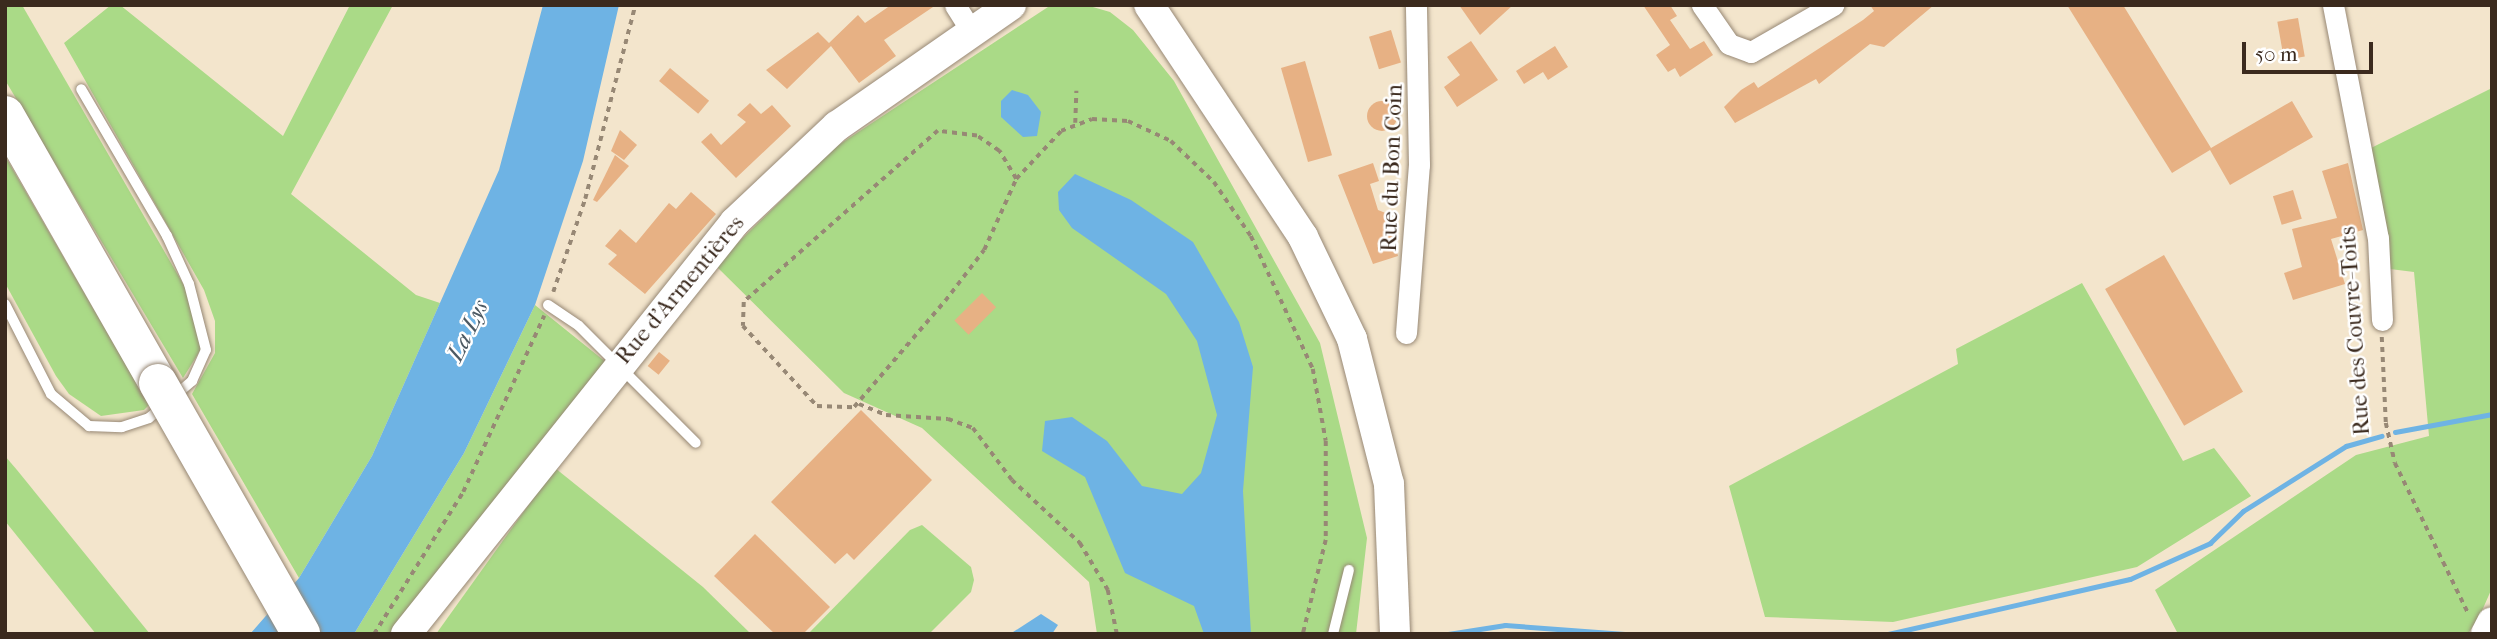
<!DOCTYPE html>
<html>
<head>
<meta charset="utf-8">
<style>
  body { margin:0 }
  #map { position:relative; width:2497px; height:639px; overflow:hidden; background:#f3e5cc; font-family:"IM FELL French Canon",serif }
  div>[style] { position:absolute }
  [style*='--x'] { left:calc(var(--x)*1px); top:calc(var(--y)*1px); width:calc(var(--w)*1px); rotate:calc(var(--a)*1deg) }
  .green>* { inset:0; background:#aada87 }
  .water>* { inset:0; background:#6eb3e4 }
  .stream>* { height:5px; margin:-2.5px; padding:0 2.5px; transform-origin:2.5px; border-radius:2.5px; background:#6eb3e4 }
  .building>* { inset:0; background:#e7b184; transform-origin:0 0 }
  .round { border-radius:50% }
  .path>* { height:3.5px; margin-top:-1.75px; transform-origin:0; background:repeating-linear-gradient(90deg,#978875 0 5px,transparent 0 10px) }
  .roads { filter:drop-shadow(0 0 2px #978875) drop-shadow(0 0 2px #978875) }
  .lane>* { height:10px; margin:-5px; padding:0 5px; transform-origin:5px; border-radius:5px; background:#fff }
  .street>* { height:21px; margin:-10.5px; padding:0 10.5px; transform-origin:10.5px; border-radius:10.5px; background:#fff }
  .secondary>* { height:30px; margin:-15px; padding:0 15px; transform-origin:15px; border-radius:15px; background:#fff }
  .highway>* { height:38px; margin:-19px; padding:0 19px; transform-origin:19px; border-radius:19px; background:#fff }
  .bridges { filter:drop-shadow(0 0 2px #978875) drop-shadow(0 0 2px #978875) }
  .highway-bridge>* { height:38px; margin:-19px; padding:0 19px; transform-origin:19px; border-radius:19px; background:#fff }
  span { translate:-50% -50%; white-space:nowrap; text-align:center; line-height:1.15; -webkit-text-stroke:5px #fff; paint-order:stroke }
  .street-label { font-size:23px; color:#3b2a1e }
  .water-label { font-size:24px; color:#4d5a63; font-style:italic }
  .frame { position:absolute; inset:0; border:7px solid #3b2a1e; pointer-events:none }
  .scale { position:absolute; left:2242px; top:42px; width:131px; height:32px; box-sizing:border-box; border:4px solid #3b2a1e; border-top:0; padding-left:9px; font-size:21px; line-height:24px; white-space:nowrap; color:#3b2a1e; -webkit-text-stroke:5px #fff; paint-order:stroke }
</style>
</head>
<body>
<div id="map">
  <div class="green">
    <div style="clip-path:polygon(5px 5px,22px 5px,193px 301px,203px 346px,183px 378px,5px 80px)"></div>
    <div style="clip-path:polygon(111px 5px,120px 5px,283px 136px,350px 5px,393px 5px,291px 194px,416px 295px,440px 303px,372px 456px,299px 578px,192px 394px,215px 353px,215px 321px,204px 290px,64px 43px)"></div>
    <div style="clip-path:polygon(1086px 5px,1110px 12px,1133px 30px,1174px 81px,1320px 343px,1367px 538px,1356px 634px,1097px 634px,1089px 582px,922px 428px,844px 393px,715px 265px,837px 146px,1048px 7px)"></div>
    <div style="clip-path:polygon(2492px 88px,2492px 588px,2481px 613px,2468px 634px,2178px 634px,2155px 590px,2356px 455px,2429px 436px,2414px 272px,2390px 269px,2371px 148px)"></div>
    <div style="clip-path:polygon(5px 156px,149px 405px,144px 410px,101px 416px,69px 394px,56px 376px,5px 283px)"></div>
    <div style="clip-path:polygon(2082px 283px,2183px 461px,2214px 448px,2251px 496px,2137px 567px,1893px 622px,1765px 617px,1729px 486px,1958px 364px,1956px 349px)"></div>
    <div style="clip-path:polygon(535px 305px,607px 363px,389px 634px,354px 634px,464px 453px)"></div>
    <div style="clip-path:polygon(5px 456px,17px 470px,150px 634px,96px 634px,5px 521px)"></div>
    <div style="clip-path:polygon(555px 468px,703px 587px,751px 634px,436px 634px)"></div>
    <div style="clip-path:polygon(922px 525px,971px 567px,974px 580px,971px 592px,929px 634px,808px 634px,910px 530px)"></div>
  </div>
  <div class="water">
    <div style="clip-path:polygon(543px 5px,619px 5px,583px 161px,535px 305px,464px 453px,354px 634px,250px 634px,299px 578px,372px 456px,499px 170px)"></div>
    <div style="clip-path:polygon(1012px 90px,1028px 95px,1041px 112px,1037px 136px,1023px 137px,1001px 117px,1001px 101px)"></div>
    <div style="clip-path:polygon(1075px 174px,1131px 200px,1193px 242px,1239px 322px,1253px 367px,1243px 491px,1251px 634px,1204px 634px,1194px 606px,1125px 573px,1085px 477px,1042px 451px,1045px 421px,1072px 417px,1107px 441px,1142px 486px,1182px 494px,1201px 473px,1217px 415px,1197px 341px,1166px 294px,1072px 228px,1059px 210px,1058px 192px)"></div>
    <div style="clip-path:polygon(1041px 614px,1058px 625px,1052px 634px,1010px 634px)"></div>
  </div>
  <div class="stream">
    <div style="--x:2395;--y:432;--w:99;--a:-10.5"></div>
    <div style="--x:1448;--y:634;--w:58;--a:-9"></div>
    <div style="--x:1505;--y:625;--w:120;--a:4.3"></div>
    <div style="--x:1701;--y:634;--w:63;--a:0"></div>
    <div style="--x:1888;--y:634;--w:248;--a:-12.8"></div>
    <div style="--x:2130;--y:579;--w:88;--a:-24.2"></div>
    <div style="--x:2210;--y:543;--w:46;--a:-44.1"></div>
    <div style="--x:2243;--y:511;--w:122;--a:-32.3"></div>
    <div style="--x:2346;--y:446;--w:37;--a:-16"></div>
  </div>
  <div class="building">
    <div style="clip-path:polygon(891px 5px,936px 5px,884px 40px,896px 56px,859px 83px,831px 46px,787px 89px,766px 70px,818px 32px,829px 43px,858px 15px,865px 23px)"></div>
    <div style="clip-path:polygon(1459px 5px,1513px 5px,1480px 35px)"></div>
    <div style="clip-path:polygon(1643px 5px,1670px 5px,1677px 16px,1670px 20px,1690px 49px,1704px 41px,1713px 55px,1680px 77px,1675px 68px,1668px 72px,1656px 55px,1670px 45px)"></div>
    <div style="clip-path:polygon(1870px 5px,1934px 5px,1884px 47px,1870px 44px,1819px 84px,1816px 79px,1735px 123px,1724px 107px,1741px 90px,1754px 82px,1758px 88px,1863px 20px,1874px 11px)"></div>
    <div style="clip-path:polygon(2067px 5px,2123px 5px,2211px 148px,2292px 101px,2313px 137px,2230px 185px,2210px 150px,2172px 173px)"></div>
    <div style="left:2298px;top:18px;width:39px;height:21px;rotate:80deg"></div>
    <div style="left:1391px;top:30px;width:34px;height:23px;rotate:73deg"></div>
    <div style="clip-path:polygon(1471px 41px,1498px 80px,1457px 107px,1444px 87px,1460px 75px,1447px 57px)"></div>
    <div style="clip-path:polygon(1555px 46px,1568px 67px,1548px 80px,1543px 72px,1524px 84px,1516px 71px)"></div>
    <div style="left:1305px;top:61px;width:98px;height:25px;rotate:74deg"></div>
    <div style="left:670px;top:68px;width:51px;height:17px;rotate:40deg"></div>
    <div class="round" style="left:1367px;top:101px;width:30px;height:30px"></div>
    <div style="clip-path:polygon(750px 103px,761px 114px,772px 105px,791px 126px,736px 178px,701px 142px,711px 133px,721px 145px,746px 122px,737px 115px)"></div>
    <div style="clip-path:polygon(620px 130px,637px 145px,624px 160px,611px 151px)"></div>
    <div style="clip-path:polygon(615px 155px,629px 166px,597px 202px,593px 200px)"></div>
    <div style="clip-path:polygon(1373px 163px,1379px 181px,1370px 184px,1378px 210px,1388px 214px,1398px 256px,1373px 264px,1338px 175px)"></div>
    <div style="clip-path:polygon(2348px 163px,2363px 230px,2331px 239px,2345px 284px,2293px 300px,2284px 273px,2302px 267px,2292px 229px,2337px 218px,2322px 171px)"></div>
    <div style="left:2293px;top:190px;width:30px;height:21px;rotate:73deg"></div>
    <div style="clip-path:polygon(691px 192px,716px 214px,645px 294px,608px 264px,617px 255px,605px 246px,620px 229px,636px 243px,669px 203px,676px 209px)"></div>
    <div style="left:2164px;top:255px;width:158px;height:68px;rotate:60deg"></div>
    <div style="left:982px;top:293px;width:20px;height:39px;rotate:45deg"></div>
    <div style="left:659px;top:352px;width:14px;height:18px;rotate:39deg"></div>
    <div style="clip-path:polygon(861px 410px,932px 480px,854px 560px,847px 553px,835px 564px,771px 502px)"></div>
    <div style="clip-path:polygon(755px 534px,830px 607px,803px 634px,775px 634px,714px 576px)"></div>
  </div>
  <div class="path">
    <div style="--x:1075;--y:123;--w:32;--a:-88"></div>
    <div style="--x:1016;--y:179;--w:33;--a:-121"></div>
    <div style="--x:999;--y:151;--w:27;--a:-146"></div>
    <div style="--x:977;--y:136;--w:39;--a:-173"></div>
    <div style="--x:938;--y:131;--w:259;--a:138.6"></div>
    <div style="--x:744;--y:302;--w:24;--a:92"></div>
    <div style="--x:743;--y:326;--w:109;--a:47.2"></div>
    <div style="--x:817;--y:406;--w:37;--a:2"></div>
    <div style="--x:854;--y:407;--w:140;--a:-49.4"></div>
    <div style="--x:945;--y:301;--w:64;--a:-52.6"></div>
    <div style="--x:984;--y:250;--w:78;--a:-65.7"></div>
    <div style="--x:1016;--y:179;--w:66;--a:-46.8"></div>
    <div style="--x:1061;--y:131;--w:33;--a:-21"></div>
    <div style="--x:1092;--y:119;--w:36;--a:3"></div>
    <div style="--x:1128;--y:121;--w:47;--a:24.9"></div>
    <div style="--x:1171;--y:141;--w:59;--a:43.6"></div>
    <div style="--x:1214;--y:182;--w:65;--a:55.6"></div>
    <div style="--x:1251;--y:236;--w:147;--a:65"></div>
    <div style="--x:1313;--y:369;--w:73;--a:79.8"></div>
    <div style="--x:1326;--y:441;--w:99;--a:90"></div>
    <div style="--x:1326;--y:540;--w:97;--a:103.7"></div>
    <div style="--x:553;--y:292;--w:98;--a:-71"></div>
    <div style="--x:585;--y:199;--w:200;--a:-75.5"></div>
    <div style="--x:2382;--y:337;--w:86;--a:87.3"></div>
    <div style="--x:2386;--y:423;--w:41;--a:77.3"></div>
    <div style="--x:2395;--y:463;--w:169;--a:64"></div>
    <div style="--x:859;--y:404;--w:29;--a:22"></div>
    <div style="--x:886;--y:415;--w:62;--a:3.7"></div>
    <div style="--x:948;--y:419;--w:27;--a:20"></div>
    <div style="--x:973;--y:428;--w:65;--a:53.1"></div>
    <div style="--x:1012;--y:480;--w:93;--a:42.8"></div>
    <div style="--x:1080;--y:543;--w:55;--a:59.2"></div>
    <div style="--x:1108;--y:590;--w:45;--a:78.4"></div>
    <div style="--x:374;--y:634;--w:168;--a:-57.9"></div>
    <div style="--x:463;--y:492;--w:194;--a:-65.3"></div>
  </div>
  <div class="roads">
    <div class="lane">
      <div style="--x:5;--y:304;--w:101;--a:62.9"></div>
      <div style="--x:51;--y:394;--w:50;--a:40.1"></div>
      <div style="--x:89;--y:426;--w:33;--a:2"></div>
      <div style="--x:122;--y:427;--w:28;--a:-18"></div>
      <div style="--x:149;--y:418;--w:57;--a:-40.7"></div>
      <div style="--x:192;--y:381;--w:34;--a:-66"></div>
      <div style="--x:206;--y:350;--w:68;--a:-104.4"></div>
      <div style="--x:189;--y:284;--w:53;--a:-114.6"></div>
      <div style="--x:167;--y:236;--w:170;--a:-120.3"></div>
      <div style="--x:548;--y:305;--w:37;--a:34"></div>
      <div style="--x:579;--y:326;--w:165;--a:45"></div>
      <div style="--x:1333;--y:634;--w:66;--a:-76"></div>
    </div>
    <div class="street">
      <div style="--x:955;--y:5;--w:32;--a:58"></div>
      <div style="--x:1702;--y:5;--w:47;--a:55.3"></div>
      <div style="--x:1729;--y:44;--w:23;--a:20"></div>
      <div style="--x:1751;--y:52;--w:95;--a:-29.8"></div>
      <div style="--x:2333;--y:5;--w:237;--a:79.1"></div>
      <div style="--x:2378;--y:238;--w:82;--a:87.2"></div>
      <div style="--x:1406;--y:333;--w:169;--a:-85.6"></div>
      <div style="--x:1419;--y:165;--w:160;--a:-91.1"></div>
    </div>
    <div class="secondary">
      <div style="--x:1149;--y:5;--w:278;--a:56.4"></div>
      <div style="--x:1303;--y:237;--w:113;--a:64.3"></div>
      <div style="--x:1352;--y:339;--w:150;--a:75.7"></div>
      <div style="--x:1389;--y:484;--w:150;--a:87.7"></div>
      <div style="--x:406;--y:634;--w:527;--a:-51.39"></div>
      <div style="--x:735;--y:222;--w:140;--a:-43.3"></div>
      <div style="--x:837;--y:126;--w:212;--a:-34.8"></div>
      <div style="--x:2486;--y:634;--w:13;--a:-63"></div>
    </div>
    <div class="highway">
      <div style="--x:5;--y:115;--w:309;--a:60.3"></div>
    </div>
  </div>
  <div class="bridges">
    <div class="highway-bridge">
      <div style="--x:158;--y:383;--w:289;--a:60.3"></div>
    </div>
  </div>
  <div class="street-label">
    <span style="left:1392px;top:168px;rotate:-88deg">Rue du Bon Coin</span>
    <span style="left:680px;top:290px;rotate:-50deg">Rue d'Armentières</span>
    <span style="left:2355px;top:331px;rotate:-94deg">Rue des Couvre-Toits</span>
  </div>
  <div class="water-label">
    <span style="left:468px;top:331px;rotate:-64deg">La Lys</span>
  </div>
  <div class="frame"></div>
  <div class="scale">50 m</div>
</div>
</body>
</html>
